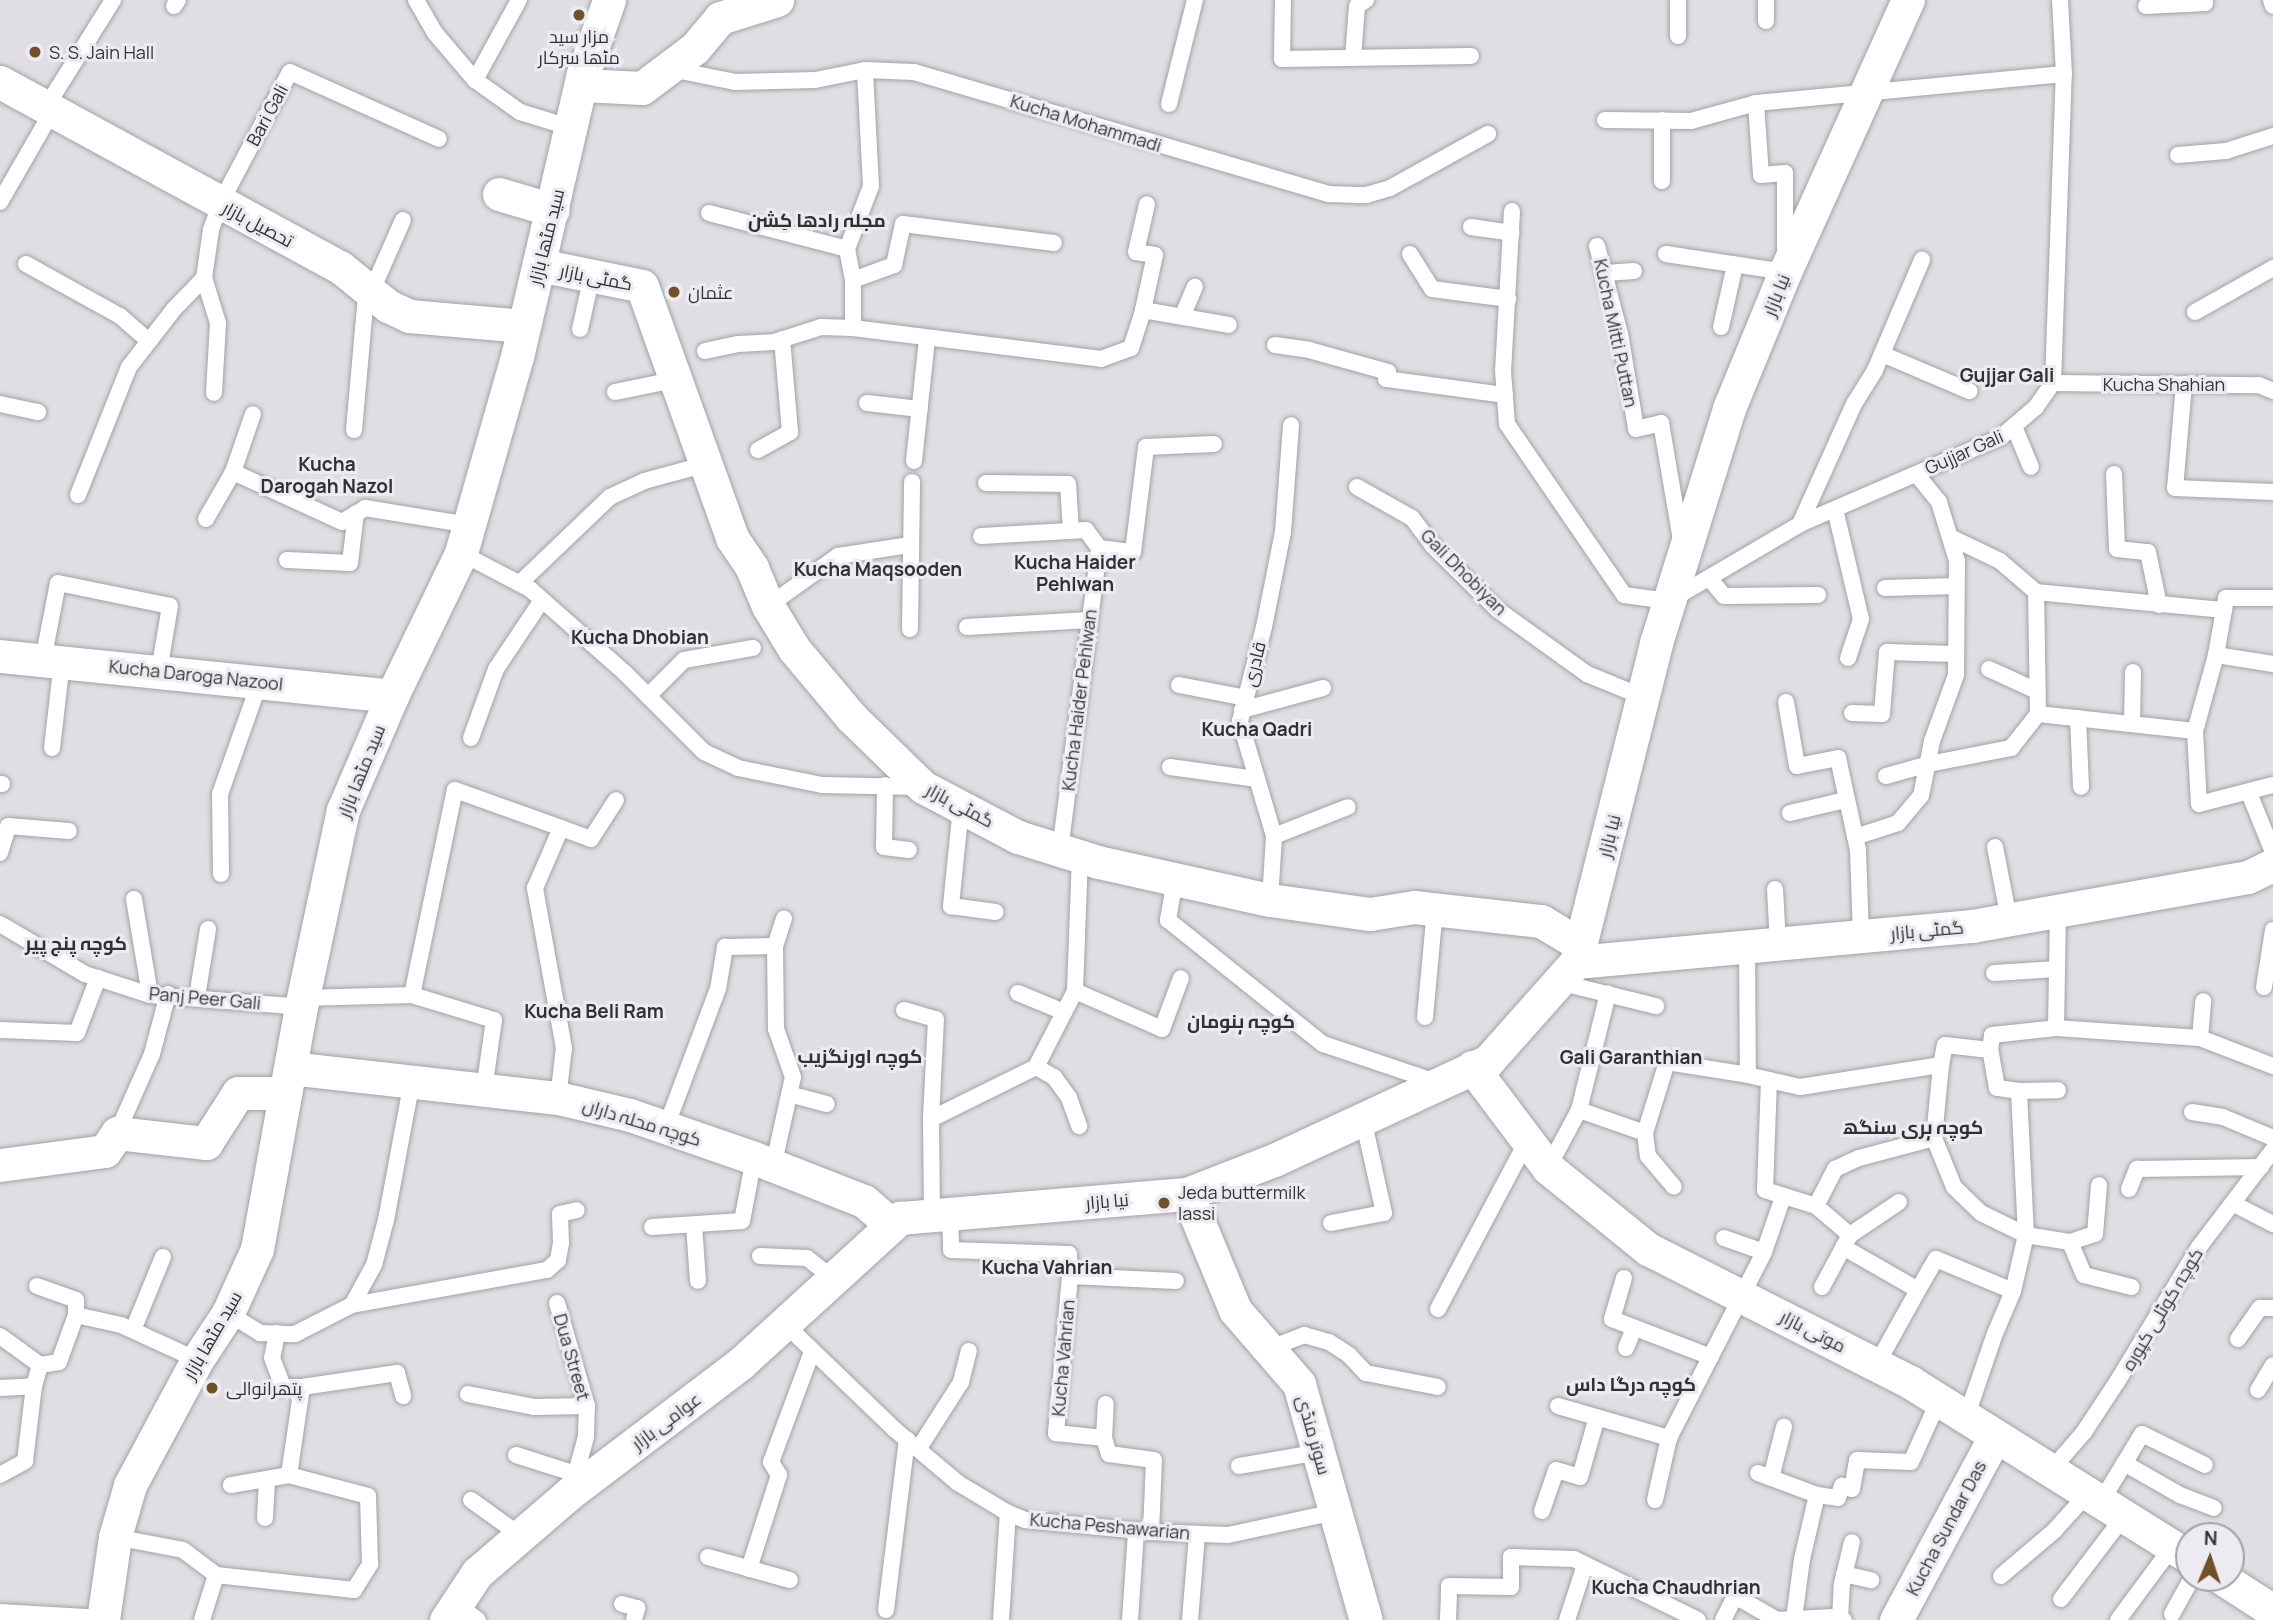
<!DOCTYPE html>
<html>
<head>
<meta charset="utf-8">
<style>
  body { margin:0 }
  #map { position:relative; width:2273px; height:1620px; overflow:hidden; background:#dfdee3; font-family:Manrope,Cairo,sans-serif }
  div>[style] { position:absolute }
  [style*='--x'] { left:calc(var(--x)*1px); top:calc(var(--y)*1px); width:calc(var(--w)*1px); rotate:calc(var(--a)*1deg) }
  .roads { filter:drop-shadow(0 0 2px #a3a2a7) drop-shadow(0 0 2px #a3a2a7) }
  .lane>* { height:16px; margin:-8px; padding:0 8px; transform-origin:8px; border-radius:8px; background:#fff }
  .street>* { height:33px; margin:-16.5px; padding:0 16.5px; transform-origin:16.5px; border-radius:16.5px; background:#fff }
  .dots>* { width:19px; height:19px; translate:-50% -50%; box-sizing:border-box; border:4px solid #edebf1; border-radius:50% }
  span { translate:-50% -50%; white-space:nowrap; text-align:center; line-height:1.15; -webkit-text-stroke:6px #edebf1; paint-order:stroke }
  .poi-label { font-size:18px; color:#333335 }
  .left { translate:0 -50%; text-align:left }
  .street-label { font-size:18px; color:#333335 }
  .neighbourhood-label { font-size:19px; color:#313034; font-weight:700 }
  .north { position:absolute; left:2175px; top:1522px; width:70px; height:70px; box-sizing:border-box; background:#edebf1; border:2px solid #a3a1a6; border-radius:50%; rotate:2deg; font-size:19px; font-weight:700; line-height:28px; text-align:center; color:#333335 }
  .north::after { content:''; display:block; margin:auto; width:24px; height:32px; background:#715127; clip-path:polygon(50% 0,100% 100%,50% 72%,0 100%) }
</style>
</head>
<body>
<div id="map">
  <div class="roads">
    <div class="lane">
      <div style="--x:416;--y:0;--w:38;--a:60"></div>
      <div style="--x:435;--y:33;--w:62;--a:49.6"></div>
      <div style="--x:475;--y:80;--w:55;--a:35.4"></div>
      <div style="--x:520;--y:112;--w:54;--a:17.1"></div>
      <div style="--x:1283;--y:0;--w:59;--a:91"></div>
      <div style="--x:1282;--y:59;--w:189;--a:-0.9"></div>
      <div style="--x:2271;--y:0;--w:6;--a:72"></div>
      <div style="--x:174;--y:6;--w:7;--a:-56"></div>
      <div style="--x:2146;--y:6;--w:59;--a:-2.9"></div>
      <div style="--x:2205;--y:3;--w:3;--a:-90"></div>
      <div style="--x:1766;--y:21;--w:21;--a:-90"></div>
      <div style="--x:1678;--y:36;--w:36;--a:-90"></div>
      <div style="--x:1353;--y:58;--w:52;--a:-85.6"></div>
      <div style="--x:1357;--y:6;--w:11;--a:-34"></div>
      <div style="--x:671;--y:69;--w:65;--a:11.5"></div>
      <div style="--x:735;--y:82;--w:80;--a:-1.4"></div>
      <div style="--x:815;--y:80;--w:51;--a:-11.3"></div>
      <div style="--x:865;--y:70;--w:49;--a:2.3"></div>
      <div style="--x:914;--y:72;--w:433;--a:16.4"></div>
      <div style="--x:1329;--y:194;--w:37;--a:2"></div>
      <div style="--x:1366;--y:195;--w:25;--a:-16"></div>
      <div style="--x:1390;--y:188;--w:112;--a:-28.9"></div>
      <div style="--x:475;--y:80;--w:91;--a:-61.2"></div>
      <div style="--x:1169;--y:104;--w:107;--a:-76"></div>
      <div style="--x:46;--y:107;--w:126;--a:-57.9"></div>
      <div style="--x:1605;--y:120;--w:86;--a:0.7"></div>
      <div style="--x:1691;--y:121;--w:67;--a:-15.5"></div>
      <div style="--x:1756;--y:103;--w:309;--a:-5.4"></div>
      <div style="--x:2178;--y:155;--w:48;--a:-4.8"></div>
      <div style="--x:2226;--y:151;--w:49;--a:-17.7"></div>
      <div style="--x:1662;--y:181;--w:61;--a:-90"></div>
      <div style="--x:0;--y:202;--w:106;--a:-60.1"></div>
      <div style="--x:1512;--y:211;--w:160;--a:93.2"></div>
      <div style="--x:1503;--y:371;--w:53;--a:85.7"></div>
      <div style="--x:1507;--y:424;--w:207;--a:55.6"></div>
      <div style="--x:1624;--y:595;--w:45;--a:7.6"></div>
      <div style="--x:1669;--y:601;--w:152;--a:-30.4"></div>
      <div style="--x:1800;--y:524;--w:219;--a:-23.4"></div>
      <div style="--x:2001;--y:437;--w:46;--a:-40.6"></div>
      <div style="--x:2036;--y:407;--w:29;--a:-55"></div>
      <div style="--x:2053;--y:383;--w:309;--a:-88"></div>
      <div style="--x:2064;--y:74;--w:74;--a:-93.1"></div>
      <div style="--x:709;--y:213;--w:143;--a:14.6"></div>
      <div style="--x:847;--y:249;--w:67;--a:-69.1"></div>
      <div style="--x:871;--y:186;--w:116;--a:-93"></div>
      <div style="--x:1471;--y:227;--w:41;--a:8.3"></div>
      <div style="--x:1597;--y:246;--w:91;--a:75.4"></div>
      <div style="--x:1620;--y:334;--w:96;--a:80.4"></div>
      <div style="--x:1636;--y:429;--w:26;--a:-13"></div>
      <div style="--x:1661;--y:423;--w:119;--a:80.3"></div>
      <div style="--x:847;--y:249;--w:32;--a:79"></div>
      <div style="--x:853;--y:280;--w:44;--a:-20.1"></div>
      <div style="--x:894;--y:265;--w:42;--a:-77.6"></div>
      <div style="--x:903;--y:224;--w:152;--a:7.2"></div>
      <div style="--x:1410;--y:254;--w:41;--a:57.8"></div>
      <div style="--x:1432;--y:289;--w:77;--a:7.5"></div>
      <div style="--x:1666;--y:254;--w:120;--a:8.6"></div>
      <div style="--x:1785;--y:272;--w:99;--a:-90"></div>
      <div style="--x:1785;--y:173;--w:24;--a:175"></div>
      <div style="--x:1761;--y:175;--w:72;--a:-94"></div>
      <div style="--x:26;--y:264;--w:107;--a:29"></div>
      <div style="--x:120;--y:316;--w:38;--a:41"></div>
      <div style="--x:1605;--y:273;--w:29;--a:-4"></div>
      <div style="--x:204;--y:278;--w:47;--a:72.7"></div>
      <div style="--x:218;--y:323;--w:70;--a:93.3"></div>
      <div style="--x:1143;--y:310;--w:87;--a:9.9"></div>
      <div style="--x:2195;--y:312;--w:90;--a:-29.4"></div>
      <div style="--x:1182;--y:317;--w:33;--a:-67"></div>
      <div style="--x:1721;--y:327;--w:64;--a:-77.3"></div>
      <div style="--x:853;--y:328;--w:48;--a:-90"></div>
      <div style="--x:580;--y:329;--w:54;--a:-77.2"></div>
      <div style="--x:1275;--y:345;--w:34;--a:8"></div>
      <div style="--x:1309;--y:350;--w:82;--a:15.6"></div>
      <div style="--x:1388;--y:372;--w:7;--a:106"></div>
      <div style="--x:1386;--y:379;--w:120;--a:7.7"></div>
      <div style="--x:705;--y:351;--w:34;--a:-12"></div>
      <div style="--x:738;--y:344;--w:36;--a:-3"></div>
      <div style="--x:774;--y:342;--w:49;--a:-17.7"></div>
      <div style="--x:821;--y:327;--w:32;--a:2"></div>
      <div style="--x:853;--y:328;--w:250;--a:7.1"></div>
      <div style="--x:1101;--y:359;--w:32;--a:-20"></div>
      <div style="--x:1131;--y:348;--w:40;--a:-72"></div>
      <div style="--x:1143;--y:310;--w:56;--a:-77.7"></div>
      <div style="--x:1155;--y:255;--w:19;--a:-171"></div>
      <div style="--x:1136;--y:252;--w:49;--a:-77.1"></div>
      <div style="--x:1882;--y:354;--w:95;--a:23"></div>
      <div style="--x:2053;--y:383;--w:206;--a:0.6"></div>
      <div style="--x:2259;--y:385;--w:15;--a:23"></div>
      <div style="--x:2184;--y:384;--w:104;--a:94.9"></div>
      <div style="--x:2175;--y:488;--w:98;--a:2.3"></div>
      <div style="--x:615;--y:392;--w:60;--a:-11.5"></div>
      <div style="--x:867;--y:403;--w:53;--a:6.5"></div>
      <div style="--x:0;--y:404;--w:39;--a:12"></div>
      <div style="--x:2015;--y:429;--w:41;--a:67.2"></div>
      <div style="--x:354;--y:430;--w:124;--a:-84.9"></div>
      <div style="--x:365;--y:306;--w:94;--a:-66.2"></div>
      <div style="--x:758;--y:450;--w:37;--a:-29"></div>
      <div style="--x:790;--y:432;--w:93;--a:-94.9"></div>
      <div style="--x:914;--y:461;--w:123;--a:-83.9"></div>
      <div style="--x:233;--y:472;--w:120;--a:24.6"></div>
      <div style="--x:342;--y:522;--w:27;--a:-31"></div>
      <div style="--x:365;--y:508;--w:105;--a:9.3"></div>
      <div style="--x:2114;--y:474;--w:75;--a:87.7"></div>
      <div style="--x:2117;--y:549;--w:31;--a:6"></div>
      <div style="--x:2148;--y:552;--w:54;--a:78.3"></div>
      <div style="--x:986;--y:483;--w:82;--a:0.7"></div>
      <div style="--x:1068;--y:484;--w:46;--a:86.3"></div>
      <div style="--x:1357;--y:487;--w:63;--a:29.4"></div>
      <div style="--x:1412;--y:518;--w:34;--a:53"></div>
      <div style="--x:1432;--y:545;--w:93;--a:44.6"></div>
      <div style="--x:1498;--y:610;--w:110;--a:35.7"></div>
      <div style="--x:1587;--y:674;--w:61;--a:22.3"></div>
      <div style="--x:78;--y:495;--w:138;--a:-68.3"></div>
      <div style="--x:129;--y:367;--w:73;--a:-52.2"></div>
      <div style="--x:174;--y:309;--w:43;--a:-45.9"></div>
      <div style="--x:204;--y:278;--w:49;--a:-81.7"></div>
      <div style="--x:211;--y:230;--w:28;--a:-71"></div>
      <div style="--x:220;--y:204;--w:149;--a:-62.1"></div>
      <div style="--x:290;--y:72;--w:163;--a:24.2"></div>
      <div style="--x:1835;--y:509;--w:113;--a:76.7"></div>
      <div style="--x:1861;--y:619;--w:41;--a:108.4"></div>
      <div style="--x:206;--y:519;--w:54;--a:-60.1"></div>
      <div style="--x:233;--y:472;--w:61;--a:-71"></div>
      <div style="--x:1800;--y:524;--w:132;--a:-65.8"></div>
      <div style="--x:1854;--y:404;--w:40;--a:-58"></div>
      <div style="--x:1875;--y:370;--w:120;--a:-66.9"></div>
      <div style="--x:981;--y:536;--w:105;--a:-3.3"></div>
      <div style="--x:1086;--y:530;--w:22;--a:54"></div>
      <div style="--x:1950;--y:537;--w:55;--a:25.6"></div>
      <div style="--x:2000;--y:561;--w:48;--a:40.7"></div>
      <div style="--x:461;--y:553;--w:78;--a:27.6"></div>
      <div style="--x:530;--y:589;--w:128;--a:41.5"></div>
      <div style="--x:626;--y:674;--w:110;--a:45"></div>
      <div style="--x:704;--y:752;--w:38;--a:25"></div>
      <div style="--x:738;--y:768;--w:86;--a:11.4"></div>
      <div style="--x:822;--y:785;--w:96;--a:1.2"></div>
      <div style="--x:287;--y:560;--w:63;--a:2.7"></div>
      <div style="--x:350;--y:563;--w:50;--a:-83.2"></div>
      <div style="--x:1709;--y:578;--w:23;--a:50"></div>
      <div style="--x:1724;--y:596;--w:94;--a:-0.6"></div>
      <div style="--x:520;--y:583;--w:124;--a:-43.7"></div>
      <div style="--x:610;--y:497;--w:38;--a:-25"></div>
      <div style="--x:644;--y:481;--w:61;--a:-15.2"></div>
      <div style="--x:1885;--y:588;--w:71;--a:-1.6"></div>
      <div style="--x:768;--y:606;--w:86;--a:-35.5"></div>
      <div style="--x:838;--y:556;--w:73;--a:-8.7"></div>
      <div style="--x:967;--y:627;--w:122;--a:-3.3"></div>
      <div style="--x:910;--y:629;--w:147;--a:-89.2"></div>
      <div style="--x:2216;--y:655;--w:58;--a:-80"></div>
      <div style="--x:2226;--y:598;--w:47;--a:0"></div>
      <div style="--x:43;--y:660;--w:78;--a:-79"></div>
      <div style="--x:58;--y:583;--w:114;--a:11.6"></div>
      <div style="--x:170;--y:606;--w:66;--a:99.6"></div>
      <div style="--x:2273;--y:664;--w:58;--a:-171"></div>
      <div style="--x:2216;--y:655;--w:79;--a:105.4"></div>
      <div style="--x:2195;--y:731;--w:73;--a:86.9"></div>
      <div style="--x:2199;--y:804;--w:76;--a:-14.4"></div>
      <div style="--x:1989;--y:669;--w:53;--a:24.6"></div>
      <div style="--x:1179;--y:685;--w:68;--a:11"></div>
      <div style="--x:648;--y:696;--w:51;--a:-45"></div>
      <div style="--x:684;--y:660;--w:70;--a:-9.9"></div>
      <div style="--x:1786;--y:702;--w:65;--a:80.2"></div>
      <div style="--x:1797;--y:766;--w:42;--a:-11"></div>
      <div style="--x:1838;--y:758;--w:94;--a:77.7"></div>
      <div style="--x:1858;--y:850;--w:87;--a:88"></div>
      <div style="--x:1242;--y:710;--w:84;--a:-15.2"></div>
      <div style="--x:1852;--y:713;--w:30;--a:2"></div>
      <div style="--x:1882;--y:714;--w:62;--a:-85.4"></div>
      <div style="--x:1887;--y:652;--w:67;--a:1.7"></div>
      <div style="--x:2078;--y:718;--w:69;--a:87.5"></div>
      <div style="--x:2132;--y:724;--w:52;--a:-88.9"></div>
      <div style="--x:2195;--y:731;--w:158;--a:-173.8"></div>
      <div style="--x:2038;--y:714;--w:122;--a:-90.9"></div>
      <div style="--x:2036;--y:592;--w:189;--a:5.5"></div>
      <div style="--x:471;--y:738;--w:73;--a:-70.1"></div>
      <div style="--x:496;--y:669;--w:83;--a:-56.3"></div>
      <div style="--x:52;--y:748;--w:87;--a:-83.4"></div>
      <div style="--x:1170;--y:767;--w:88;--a:7.9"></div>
      <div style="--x:1886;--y:776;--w:45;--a:-15.6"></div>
      <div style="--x:1929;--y:764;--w:84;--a:-11"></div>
      <div style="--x:2011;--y:748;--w:43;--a:-51.5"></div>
      <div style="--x:0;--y:784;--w:2;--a:0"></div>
      <div style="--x:885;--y:785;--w:62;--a:90.9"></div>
      <div style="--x:884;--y:847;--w:25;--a:7"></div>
      <div style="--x:2249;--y:793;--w:64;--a:67.9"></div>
      <div style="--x:961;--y:807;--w:100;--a:95.8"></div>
      <div style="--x:951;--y:906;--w:45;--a:7.6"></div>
      <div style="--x:1790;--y:813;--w:57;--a:-13.1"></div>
      <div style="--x:1274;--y:836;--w:79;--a:-21.4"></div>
      <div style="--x:1855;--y:837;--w:45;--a:-18"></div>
      <div style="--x:1898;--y:823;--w:35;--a:-50"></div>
      <div style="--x:1921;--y:796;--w:56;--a:-78.7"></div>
      <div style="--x:1932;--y:741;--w:70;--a:-70"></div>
      <div style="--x:1956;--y:675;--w:114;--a:-89.5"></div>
      <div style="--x:1957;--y:561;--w:62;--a:-107"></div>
      <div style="--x:1939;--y:502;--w:36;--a:-129"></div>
      <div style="--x:1995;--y:847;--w:73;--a:79"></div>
      <div style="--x:1060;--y:850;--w:305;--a:-82.6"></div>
      <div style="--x:1099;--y:548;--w:34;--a:7"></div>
      <div style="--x:1133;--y:552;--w:106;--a:-82.9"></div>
      <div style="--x:1146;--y:447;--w:68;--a:-2.5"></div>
      <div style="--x:0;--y:853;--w:28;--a:-73"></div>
      <div style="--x:8;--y:826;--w:61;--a:4.7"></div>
      <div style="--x:221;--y:874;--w:80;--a:-90.7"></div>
      <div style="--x:220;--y:794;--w:120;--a:-70.5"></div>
      <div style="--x:1175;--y:879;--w:42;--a:99.7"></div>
      <div style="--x:1168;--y:920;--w:198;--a:38.7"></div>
      <div style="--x:1323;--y:1044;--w:119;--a:18.6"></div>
      <div style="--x:1775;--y:889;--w:55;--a:86.9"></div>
      <div style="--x:134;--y:899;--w:97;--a:80.5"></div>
      <div style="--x:1270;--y:900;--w:64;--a:-86.4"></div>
      <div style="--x:1274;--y:836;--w:120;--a:-106.5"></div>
      <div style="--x:1240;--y:721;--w:97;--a:-75.7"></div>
      <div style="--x:1264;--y:627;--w:97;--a:-78.7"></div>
      <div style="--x:1283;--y:532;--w:107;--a:-85.7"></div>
      <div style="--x:0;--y:924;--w:99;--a:30.5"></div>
      <div style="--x:85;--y:974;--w:68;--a:17.9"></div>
      <div style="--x:150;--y:995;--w:151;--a:4.5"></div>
      <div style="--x:1747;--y:947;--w:128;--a:89.6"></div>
      <div style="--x:1994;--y:973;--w:63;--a:-3.6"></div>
      <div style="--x:1558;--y:982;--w:101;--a:13.8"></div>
      <div style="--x:2264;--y:987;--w:58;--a:-81"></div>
      <div style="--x:1075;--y:991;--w:95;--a:23.6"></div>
      <div style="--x:1162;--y:1029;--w:54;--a:-69.6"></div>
      <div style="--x:1018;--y:993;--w:50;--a:22.4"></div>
      <div style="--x:412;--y:995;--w:209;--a:-78.2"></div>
      <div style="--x:455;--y:790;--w:113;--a:19.7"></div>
      <div style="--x:197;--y:997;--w:69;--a:-80.8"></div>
      <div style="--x:303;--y:998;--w:109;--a:-1.6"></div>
      <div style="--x:412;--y:995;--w:86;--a:17"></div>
      <div style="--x:494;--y:1020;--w:70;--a:98.2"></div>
      <div style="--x:904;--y:1010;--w:33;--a:16"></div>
      <div style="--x:936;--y:1019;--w:100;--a:92.9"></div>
      <div style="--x:1425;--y:1017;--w:107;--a:-84.7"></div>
      <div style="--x:2056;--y:1028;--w:117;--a:-89"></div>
      <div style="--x:0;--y:1030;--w:77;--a:2.2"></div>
      <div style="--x:77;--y:1033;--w:59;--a:-69.1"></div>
      <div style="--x:2200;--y:1038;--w:37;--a:-85"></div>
      <div style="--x:1036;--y:1067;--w:21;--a:29"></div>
      <div style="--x:1054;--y:1077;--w:26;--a:54"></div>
      <div style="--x:1069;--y:1098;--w:30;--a:70"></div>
      <div style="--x:1769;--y:1080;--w:110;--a:92.1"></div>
      <div style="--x:1765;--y:1190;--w:53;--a:17.4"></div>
      <div style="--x:1816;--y:1206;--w:42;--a:-62.8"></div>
      <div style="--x:1835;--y:1169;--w:26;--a:-25"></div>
      <div style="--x:1859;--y:1158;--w:78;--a:-14.9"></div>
      <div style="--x:1934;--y:1138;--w:73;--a:-84.5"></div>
      <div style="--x:2019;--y:1091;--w:39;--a:-1"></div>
      <div style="--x:789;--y:1094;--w:39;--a:15"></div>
      <div style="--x:558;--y:1098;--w:50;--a:-83.2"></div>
      <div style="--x:564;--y:1048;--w:163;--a:-100.3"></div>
      <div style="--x:535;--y:888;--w:65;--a:-66.6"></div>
      <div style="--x:561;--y:828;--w:32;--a:20"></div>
      <div style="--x:591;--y:839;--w:46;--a:-57.3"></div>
      <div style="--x:1579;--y:1110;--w:70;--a:19.2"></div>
      <div style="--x:1645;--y:1133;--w:74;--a:-72.8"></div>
      <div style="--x:1667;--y:1062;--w:82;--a:9.1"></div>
      <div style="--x:1748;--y:1075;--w:53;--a:13"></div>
      <div style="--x:1800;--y:1087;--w:143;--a:-8.9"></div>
      <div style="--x:1941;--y:1065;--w:20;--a:-79"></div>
      <div style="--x:1945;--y:1045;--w:45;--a:6.3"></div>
      <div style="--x:2192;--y:1112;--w:31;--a:9"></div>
      <div style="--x:2223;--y:1117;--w:54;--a:22.8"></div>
      <div style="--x:666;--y:1127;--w:147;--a:-69.4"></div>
      <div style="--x:718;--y:989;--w:43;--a:-80.5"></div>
      <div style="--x:725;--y:947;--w:50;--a:-1.1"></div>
      <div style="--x:117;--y:1133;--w:86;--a:-66.1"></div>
      <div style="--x:152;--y:1054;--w:62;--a:-75.1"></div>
      <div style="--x:1645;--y:1133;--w:23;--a:83"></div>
      <div style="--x:1648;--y:1156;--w:40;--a:50"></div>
      <div style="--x:1934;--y:1138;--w:53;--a:67.8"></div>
      <div style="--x:1954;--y:1187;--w:37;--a:44"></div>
      <div style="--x:1981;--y:1213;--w:50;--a:26.1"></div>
      <div style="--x:2026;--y:1235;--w:45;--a:9"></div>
      <div style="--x:2070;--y:1242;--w:26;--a:-18"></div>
      <div style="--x:2095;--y:1234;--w:49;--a:-85.3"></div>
      <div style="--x:773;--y:1167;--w:92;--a:-77.5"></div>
      <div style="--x:793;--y:1077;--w:51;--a:-109.5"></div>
      <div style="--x:776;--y:1029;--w:83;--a:-90.7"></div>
      <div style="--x:775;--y:946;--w:29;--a:-72"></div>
      <div style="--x:1548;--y:1168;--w:66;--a:-61.9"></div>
      <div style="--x:1579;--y:1110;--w:120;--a:-76"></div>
      <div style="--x:2129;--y:1189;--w:22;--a:-68"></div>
      <div style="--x:2137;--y:1169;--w:124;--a:-0.9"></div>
      <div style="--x:2234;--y:1204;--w:44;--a:27.1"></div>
      <div style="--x:1816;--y:1206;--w:45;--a:40.5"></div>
      <div style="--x:950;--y:1214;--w:36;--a:88"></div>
      <div style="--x:951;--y:1250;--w:118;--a:1.9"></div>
      <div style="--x:1069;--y:1254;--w:22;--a:87"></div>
      <div style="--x:1070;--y:1276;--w:158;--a:95.1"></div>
      <div style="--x:1056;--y:1433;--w:48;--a:5.9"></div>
      <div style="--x:1104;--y:1438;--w:17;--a:73"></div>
      <div style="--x:1109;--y:1454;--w:45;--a:7.6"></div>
      <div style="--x:1154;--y:1460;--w:72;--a:92.4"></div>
      <div style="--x:932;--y:1216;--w:97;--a:-90.6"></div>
      <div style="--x:931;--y:1119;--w:117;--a:-26.3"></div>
      <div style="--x:1036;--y:1067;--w:85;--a:-62.8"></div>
      <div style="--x:1075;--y:991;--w:135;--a:-87.9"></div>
      <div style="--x:1331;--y:1223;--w:54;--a:-10.7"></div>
      <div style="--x:1384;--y:1213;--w:96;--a:-102.6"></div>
      <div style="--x:694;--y:1225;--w:56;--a:85.9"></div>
      <div style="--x:652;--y:1227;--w:90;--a:-3.8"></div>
      <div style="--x:742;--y:1221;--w:64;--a:-79.2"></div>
      <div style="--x:1724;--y:1238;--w:42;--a:19.3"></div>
      <div style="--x:2070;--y:1242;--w:36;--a:67"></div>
      <div style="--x:2084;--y:1275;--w:49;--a:14.3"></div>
      <div style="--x:1843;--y:1247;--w:86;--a:29.8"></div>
      <div style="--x:1918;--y:1290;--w:36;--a:-60"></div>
      <div style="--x:1936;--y:1259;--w:83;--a:22.6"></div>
      <div style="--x:760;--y:1256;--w:47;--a:2.4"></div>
      <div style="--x:807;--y:1258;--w:34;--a:38"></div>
      <div style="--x:1070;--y:1276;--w:106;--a:2.7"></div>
      <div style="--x:1624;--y:1278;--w:43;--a:106.3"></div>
      <div style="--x:1612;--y:1319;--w:106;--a:21"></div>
      <div style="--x:37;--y:1286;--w:41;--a:19.7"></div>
      <div style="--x:76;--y:1300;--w:15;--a:90"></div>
      <div style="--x:1822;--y:1287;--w:59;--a:-61.7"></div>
      <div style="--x:1850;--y:1235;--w:59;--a:-34"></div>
      <div style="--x:557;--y:1303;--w:107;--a:73.8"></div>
      <div style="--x:587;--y:1406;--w:31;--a:92"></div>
      <div style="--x:586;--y:1437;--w:52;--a:105.6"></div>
      <div style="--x:352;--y:1305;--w:198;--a:-10.2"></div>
      <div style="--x:547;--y:1270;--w:15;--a:-42"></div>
      <div style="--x:558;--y:1260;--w:17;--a:-80"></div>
      <div style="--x:561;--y:1243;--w:29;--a:-92"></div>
      <div style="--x:560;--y:1214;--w:17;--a:-13"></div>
      <div style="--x:1438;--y:1309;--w:192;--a:-62.1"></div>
      <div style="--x:228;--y:1313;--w:38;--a:32"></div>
      <div style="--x:260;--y:1333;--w:35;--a:2"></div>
      <div style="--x:295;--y:1334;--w:64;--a:-27"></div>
      <div style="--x:352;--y:1305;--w:46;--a:-61.2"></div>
      <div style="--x:374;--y:1265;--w:47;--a:-75.1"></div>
      <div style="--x:386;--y:1220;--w:141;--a:-79.4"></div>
      <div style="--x:785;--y:1324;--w:151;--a:43.9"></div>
      <div style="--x:894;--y:1429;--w:84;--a:40.2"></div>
      <div style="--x:958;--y:1483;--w:58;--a:31"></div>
      <div style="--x:1008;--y:1513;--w:18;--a:22"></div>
      <div style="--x:1025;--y:1520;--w:127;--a:5.4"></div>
      <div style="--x:1151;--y:1532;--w:77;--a:2.2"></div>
      <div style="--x:1228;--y:1535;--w:109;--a:-12.1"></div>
      <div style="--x:133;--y:1330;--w:79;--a:-67.7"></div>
      <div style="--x:277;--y:1333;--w:25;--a:101"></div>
      <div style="--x:272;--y:1358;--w:31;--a:69"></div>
      <div style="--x:283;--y:1387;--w:19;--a:0"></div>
      <div style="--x:302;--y:1387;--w:96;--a:-8.4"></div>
      <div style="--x:397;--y:1373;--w:24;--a:75"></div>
      <div style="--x:0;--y:1336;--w:49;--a:35.9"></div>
      <div style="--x:2238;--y:1339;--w:38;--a:-55"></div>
      <div style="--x:2260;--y:1308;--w:13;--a:0"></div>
      <div style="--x:1626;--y:1348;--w:22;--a:-68"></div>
      <div style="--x:1268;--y:1349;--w:39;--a:-21"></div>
      <div style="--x:1304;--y:1335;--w:26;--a:16"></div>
      <div style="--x:1329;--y:1342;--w:24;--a:33"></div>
      <div style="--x:1349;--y:1355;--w:25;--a:47"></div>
      <div style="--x:1366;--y:1373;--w:73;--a:11"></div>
      <div style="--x:1877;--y:1364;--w:85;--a:-61"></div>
      <div style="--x:0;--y:1388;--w:34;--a:-3"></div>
      <div style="--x:34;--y:1386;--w:22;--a:-74"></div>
      <div style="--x:40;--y:1365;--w:19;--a:-9"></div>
      <div style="--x:59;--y:1362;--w:50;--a:-70.1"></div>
      <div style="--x:76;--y:1315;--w:46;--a:12.5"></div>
      <div style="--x:121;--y:1325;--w:84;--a:24.7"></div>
      <div style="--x:2258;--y:1390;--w:29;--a:-59"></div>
      <div style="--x:468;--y:1394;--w:67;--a:11.1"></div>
      <div style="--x:534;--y:1407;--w:53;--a:-1.1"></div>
      <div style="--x:1558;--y:1406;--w:116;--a:16.1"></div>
      <div style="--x:1967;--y:1415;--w:83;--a:-71.1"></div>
      <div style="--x:1994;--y:1336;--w:49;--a:-67.1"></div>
      <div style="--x:2013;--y:1291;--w:57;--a:-76.9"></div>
      <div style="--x:2026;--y:1235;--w:144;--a:-92.8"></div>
      <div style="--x:2019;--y:1091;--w:22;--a:-172"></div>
      <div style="--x:1997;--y:1088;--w:39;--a:-100"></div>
      <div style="--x:1990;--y:1050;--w:15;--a:-82"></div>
      <div style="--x:1992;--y:1035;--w:64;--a:-6.2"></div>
      <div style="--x:2056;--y:1028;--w:144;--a:4"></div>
      <div style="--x:2200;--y:1038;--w:78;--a:21"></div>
      <div style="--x:1104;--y:1438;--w:34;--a:-87"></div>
      <div style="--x:919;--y:1448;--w:78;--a:-57.5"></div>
      <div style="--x:961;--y:1382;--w:32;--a:-76"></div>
      <div style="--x:516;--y:1455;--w:63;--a:17.6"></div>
      <div style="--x:2124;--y:1463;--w:64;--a:29.7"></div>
      <div style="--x:2180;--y:1495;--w:36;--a:21"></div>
      <div style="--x:1239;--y:1466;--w:82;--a:-9.8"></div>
      <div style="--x:2052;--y:1469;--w:49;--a:-49.1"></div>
      <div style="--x:2084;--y:1432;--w:60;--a:-56.6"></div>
      <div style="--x:2117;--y:1382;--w:158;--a:-58.7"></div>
      <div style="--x:2199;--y:1247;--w:122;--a:-52.7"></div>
      <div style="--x:1758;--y:1473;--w:63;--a:20.4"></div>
      <div style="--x:1817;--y:1495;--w:66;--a:103.2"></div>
      <div style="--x:1802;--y:1559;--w:61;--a:97.6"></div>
      <div style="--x:0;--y:1475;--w:29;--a:-29"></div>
      <div style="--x:25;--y:1461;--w:76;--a:-83.2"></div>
      <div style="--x:289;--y:1475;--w:89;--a:-81.6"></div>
      <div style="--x:1771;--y:1478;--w:53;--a:-75.7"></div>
      <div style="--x:1817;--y:1495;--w:21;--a:8"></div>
      <div style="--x:1838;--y:1498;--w:13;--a:-72"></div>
      <div style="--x:1842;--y:1486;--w:10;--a:17"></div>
      <div style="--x:1852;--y:1489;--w:29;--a:-80"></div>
      <div style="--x:1857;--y:1460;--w:54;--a:2.1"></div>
      <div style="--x:1911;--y:1462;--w:68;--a:-65.7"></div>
      <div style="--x:471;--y:1500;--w:62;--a:35.8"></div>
      <div style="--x:1655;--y:1500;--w:64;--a:-77.3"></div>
      <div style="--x:1669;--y:1438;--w:209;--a:-62.9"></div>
      <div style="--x:1764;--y:1252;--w:58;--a:-70.9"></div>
      <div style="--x:2102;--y:1500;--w:77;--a:-58.8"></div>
      <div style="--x:2142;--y:1434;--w:70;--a:26.2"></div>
      <div style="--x:1542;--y:1511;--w:43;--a:-71.1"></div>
      <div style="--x:1556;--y:1470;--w:25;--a:16"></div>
      <div style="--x:1580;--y:1477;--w:62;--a:-74.2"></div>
      <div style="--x:265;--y:1518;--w:39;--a:-87"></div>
      <div style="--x:115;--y:1537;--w:69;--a:10.8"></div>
      <div style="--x:183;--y:1550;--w:41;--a:37.1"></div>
      <div style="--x:216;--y:1575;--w:139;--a:6.2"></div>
      <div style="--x:354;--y:1590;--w:31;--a:-58"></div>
      <div style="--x:370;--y:1564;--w:68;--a:-91.7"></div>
      <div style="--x:368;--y:1496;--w:82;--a:-165.1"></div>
      <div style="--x:289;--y:1475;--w:59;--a:170.2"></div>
      <div style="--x:708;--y:1557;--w:85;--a:15.7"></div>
      <div style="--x:749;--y:1569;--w:99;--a:-72.3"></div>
      <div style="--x:779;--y:1475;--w:15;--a:-122"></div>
      <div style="--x:771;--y:1462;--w:117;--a:-69.6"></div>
      <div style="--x:1844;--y:1574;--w:28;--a:13"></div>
      <div style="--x:2001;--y:1576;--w:70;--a:-40.3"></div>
      <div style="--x:2054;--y:1531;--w:52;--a:-48.1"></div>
      <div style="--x:2061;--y:1599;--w:106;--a:-52.7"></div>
      <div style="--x:622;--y:1604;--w:16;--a:15"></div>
      <div style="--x:637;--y:1608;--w:12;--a:104"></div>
      <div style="--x:458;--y:1605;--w:25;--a:37"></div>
      <div style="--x:886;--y:1610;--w:172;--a:-83"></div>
      <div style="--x:0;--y:1612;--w:103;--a:3.3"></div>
      <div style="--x:2172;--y:1614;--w:41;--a:-60.9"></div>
      <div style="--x:1840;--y:1619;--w:35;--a:-87"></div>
      <div style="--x:1842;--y:1584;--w:43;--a:-76.6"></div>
      <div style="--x:202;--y:1620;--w:47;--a:-72.7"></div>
      <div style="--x:1001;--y:1620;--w:107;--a:-86.3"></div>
      <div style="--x:1130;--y:1620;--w:89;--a:-86.1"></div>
      <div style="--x:1190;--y:1620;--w:86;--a:-85.3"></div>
      <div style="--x:1448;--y:1620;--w:34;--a:-88"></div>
      <div style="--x:1449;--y:1586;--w:62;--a:0.9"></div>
      <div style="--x:1511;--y:1587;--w:30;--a:-90"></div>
      <div style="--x:1511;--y:1557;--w:63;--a:1.8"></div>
      <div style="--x:1574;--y:1559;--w:138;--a:26.2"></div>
      <div style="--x:1567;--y:1620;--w:58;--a:-71.9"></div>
      <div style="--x:1723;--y:1620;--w:27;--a:-63"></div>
      <div style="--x:1735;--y:1596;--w:48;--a:29.7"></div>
      <div style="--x:1777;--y:1620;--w:55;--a:-3.1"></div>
      <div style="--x:1832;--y:1617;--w:12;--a:14"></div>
      <div style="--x:2118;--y:1620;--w:92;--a:-53.4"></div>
    </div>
    <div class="street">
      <div style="--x:0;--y:82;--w:387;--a:28.6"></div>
      <div style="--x:340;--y:267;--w:62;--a:39.1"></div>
      <div style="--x:388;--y:306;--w:23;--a:25"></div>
      <div style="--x:409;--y:316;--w:115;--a:5"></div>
      <div style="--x:581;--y:85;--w:61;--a:2.8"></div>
      <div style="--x:642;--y:88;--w:66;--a:-37"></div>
      <div style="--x:695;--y:48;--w:39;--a:-50"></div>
      <div style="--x:720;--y:18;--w:60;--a:-17.5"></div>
      <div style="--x:499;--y:194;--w:56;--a:16.5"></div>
      <div style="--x:539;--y:265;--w:105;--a:11.5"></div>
      <div style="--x:642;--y:286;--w:268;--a:70.3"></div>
      <div style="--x:732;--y:538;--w:36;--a:56"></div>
      <div style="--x:752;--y:568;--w:41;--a:67.2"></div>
      <div style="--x:768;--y:606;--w:50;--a:58.8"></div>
      <div style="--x:794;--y:649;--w:89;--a:50"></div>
      <div style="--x:851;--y:717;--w:100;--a:44.2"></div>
      <div style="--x:923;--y:787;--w:107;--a:27.8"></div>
      <div style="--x:1018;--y:837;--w:84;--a:17.4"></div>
      <div style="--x:1098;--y:862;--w:176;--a:12.5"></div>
      <div style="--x:1270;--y:900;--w:101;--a:8"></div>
      <div style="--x:1370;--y:914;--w:45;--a:-9"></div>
      <div style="--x:1414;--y:907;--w:128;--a:6.3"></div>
      <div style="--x:1541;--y:921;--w:47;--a:31"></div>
      <div style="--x:0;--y:656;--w:394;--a:5.8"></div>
      <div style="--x:1576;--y:962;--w:398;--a:-5.2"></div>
      <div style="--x:1972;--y:926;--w:280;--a:-10.1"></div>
      <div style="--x:2248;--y:877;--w:28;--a:-26"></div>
      <div style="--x:1472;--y:1067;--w:126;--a:53"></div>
      <div style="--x:1548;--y:1168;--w:129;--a:39"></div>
      <div style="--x:1648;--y:1249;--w:294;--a:26.9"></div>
      <div style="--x:1910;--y:1382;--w:329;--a:32.1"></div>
      <div style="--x:290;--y:1068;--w:270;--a:6.4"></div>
      <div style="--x:558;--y:1098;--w:74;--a:13.3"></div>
      <div style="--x:630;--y:1115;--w:131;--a:19.1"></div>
      <div style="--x:754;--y:1158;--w:118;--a:21.4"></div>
      <div style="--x:864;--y:1201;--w:37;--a:41"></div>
      <div style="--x:0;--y:1165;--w:106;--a:-7.6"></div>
      <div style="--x:105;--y:1151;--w:22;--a:-56"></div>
      <div style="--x:117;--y:1133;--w:90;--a:6.4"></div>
      <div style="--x:206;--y:1143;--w:59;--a:-57.4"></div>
      <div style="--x:238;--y:1093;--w:47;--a:0"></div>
      <div style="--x:1187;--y:1194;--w:126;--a:67.5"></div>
      <div style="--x:1235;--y:1310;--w:98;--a:49.1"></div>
      <div style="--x:1299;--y:1384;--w:245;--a:74.2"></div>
      <div style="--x:2222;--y:1578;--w:61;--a:32.9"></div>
      <div style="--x:103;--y:1620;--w:84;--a:-81.8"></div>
      <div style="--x:115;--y:1537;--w:54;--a:-73.9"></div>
      <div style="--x:130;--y:1485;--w:142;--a:-61.8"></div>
      <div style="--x:197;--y:1360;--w:56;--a:-56.6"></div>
      <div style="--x:228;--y:1313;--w:70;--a:-65.6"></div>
      <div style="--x:257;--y:1249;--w:246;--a:-79.7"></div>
      <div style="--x:301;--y:1007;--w:201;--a:-78"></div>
      <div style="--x:343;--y:810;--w:124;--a:-66.7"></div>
      <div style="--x:392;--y:696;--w:159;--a:-64.2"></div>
      <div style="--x:461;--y:553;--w:204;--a:-74.1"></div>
      <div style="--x:517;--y:357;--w:291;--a:-76.9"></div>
      <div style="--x:583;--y:74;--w:78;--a:-70.6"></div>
      <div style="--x:446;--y:1620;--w:56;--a:-56.6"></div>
      <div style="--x:477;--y:1573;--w:123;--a:-40.7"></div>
      <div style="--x:570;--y:1493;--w:213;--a:-37.2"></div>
      <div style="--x:740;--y:1364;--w:217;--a:-42.4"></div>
      <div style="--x:900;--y:1218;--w:288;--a:-4.8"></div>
      <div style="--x:1187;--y:1194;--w:93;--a:-21.3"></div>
      <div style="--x:1274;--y:1160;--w:236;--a:-24.8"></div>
      <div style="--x:1488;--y:1061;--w:132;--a:-48.4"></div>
      <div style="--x:1576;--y:962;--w:329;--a:-75.9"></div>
      <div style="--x:1656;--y:643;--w:248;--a:-72.7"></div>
      <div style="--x:1730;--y:406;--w:145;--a:-67.7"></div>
      <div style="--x:1785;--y:272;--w:299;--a:-65.7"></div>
      <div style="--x:1896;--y:1620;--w:209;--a:-61.7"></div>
    </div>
  </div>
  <div class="dots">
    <div style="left:579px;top:15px;background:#715127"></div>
    <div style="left:35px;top:52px;background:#715127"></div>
    <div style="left:674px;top:292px;background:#715127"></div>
    <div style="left:1164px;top:1203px;background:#715127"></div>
    <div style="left:212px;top:1388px;background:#715127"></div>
  </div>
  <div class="poi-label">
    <span style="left:579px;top:47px">مزار سید<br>مٹھا سرکار</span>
    <span class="left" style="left:49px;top:52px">S. S. Jain Hall</span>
    <span class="left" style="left:688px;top:292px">عثمان</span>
    <span class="left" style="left:1178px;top:1203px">Jeda buttermilk<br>lassi</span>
    <span class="left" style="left:226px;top:1388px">پتھرانوالی</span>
  </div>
  <div class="street-label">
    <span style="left:267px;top:115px;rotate:-62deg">Bari Gali</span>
    <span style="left:1086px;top:123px;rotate:17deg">Kucha Mohammadi</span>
    <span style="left:258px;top:224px;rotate:28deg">تحصیل بازار</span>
    <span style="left:546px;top:237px;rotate:-76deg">سید مٹھا بازار</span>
    <span style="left:596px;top:277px;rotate:11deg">گمٹی بازار</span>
    <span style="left:1776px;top:295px;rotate:-68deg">نیا بازار</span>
    <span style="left:1616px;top:333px;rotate:78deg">Kucha Mitti Puttan</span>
    <span style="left:2164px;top:384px">Kucha Shahian</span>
    <span style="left:1964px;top:452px;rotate:-24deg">Gujjar Gali</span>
    <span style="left:1464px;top:572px;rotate:45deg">Gali Dhobiyan</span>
    <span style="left:1254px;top:664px;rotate:-76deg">قادری</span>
    <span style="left:196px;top:675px;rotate:6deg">Kucha Daroga Nazool</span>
    <span style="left:1079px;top:700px;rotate:-83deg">Kucha Haider Pehlwan</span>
    <span style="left:361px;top:771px;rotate:-68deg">سید مٹھا بازار</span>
    <span style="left:960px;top:805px;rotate:28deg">گمٹی بازار</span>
    <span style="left:1609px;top:836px;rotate:-76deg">نیا بازار</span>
    <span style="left:1927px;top:930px;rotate:-5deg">گمٹی بازار</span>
    <span style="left:205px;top:998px;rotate:5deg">Panj Peer Gali</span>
    <span style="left:642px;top:1122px;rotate:17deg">کوچہ محلہ داراں</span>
    <span style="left:1107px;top:1201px;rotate:-5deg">نیا بازار</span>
    <span style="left:2162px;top:1309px;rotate:-59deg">کوچہ کوٹلی کپورہ</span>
    <span style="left:1813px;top:1331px;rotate:27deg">موتی بازار</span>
    <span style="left:212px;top:1335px;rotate:-60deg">سید مٹھا بازار</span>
    <span style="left:572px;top:1357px;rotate:74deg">Dua Street</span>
    <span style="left:1063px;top:1358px;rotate:-85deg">Kucha Vahrian</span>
    <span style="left:666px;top:1421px;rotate:-37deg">عوامی بازار</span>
    <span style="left:1314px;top:1435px;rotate:74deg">سوتر منڈی</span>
    <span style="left:1110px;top:1526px;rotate:5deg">Kucha Peshawarian</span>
    <span style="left:1946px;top:1528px;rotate:-62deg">Kucha Sundar Das</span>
  </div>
  <div class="neighbourhood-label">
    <span style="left:817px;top:221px">مجلہ رادها كِشن</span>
    <span style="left:2007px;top:376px">Gujjar Gali</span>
    <span style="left:327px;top:476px">Kucha<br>Darogah Nazol</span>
    <span style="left:1075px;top:574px">Kucha Haider<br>Pehlwan</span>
    <span style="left:878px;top:570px">Kucha Maqsooden</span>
    <span style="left:640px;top:638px">Kucha Dhobian</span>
    <span style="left:1257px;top:730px">Kucha Qadri</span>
    <span style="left:76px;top:944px">کوچہ پنج پیر</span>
    <span style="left:594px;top:1012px">Kucha Beli Ram</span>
    <span style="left:1241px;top:1022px">کوچہ ہنومان</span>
    <span style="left:860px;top:1057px">کوچہ اورنگزیب</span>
    <span style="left:1631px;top:1058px">Gali Garanthian</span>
    <span style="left:1913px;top:1128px">کوچہ ہری سنگھ</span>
    <span style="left:1047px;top:1268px">Kucha Vahrian</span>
    <span style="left:1631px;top:1385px">کوچہ درگا داس</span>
    <span style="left:1676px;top:1588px">Kucha Chaudhrian</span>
  </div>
  <div class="north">N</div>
</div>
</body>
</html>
